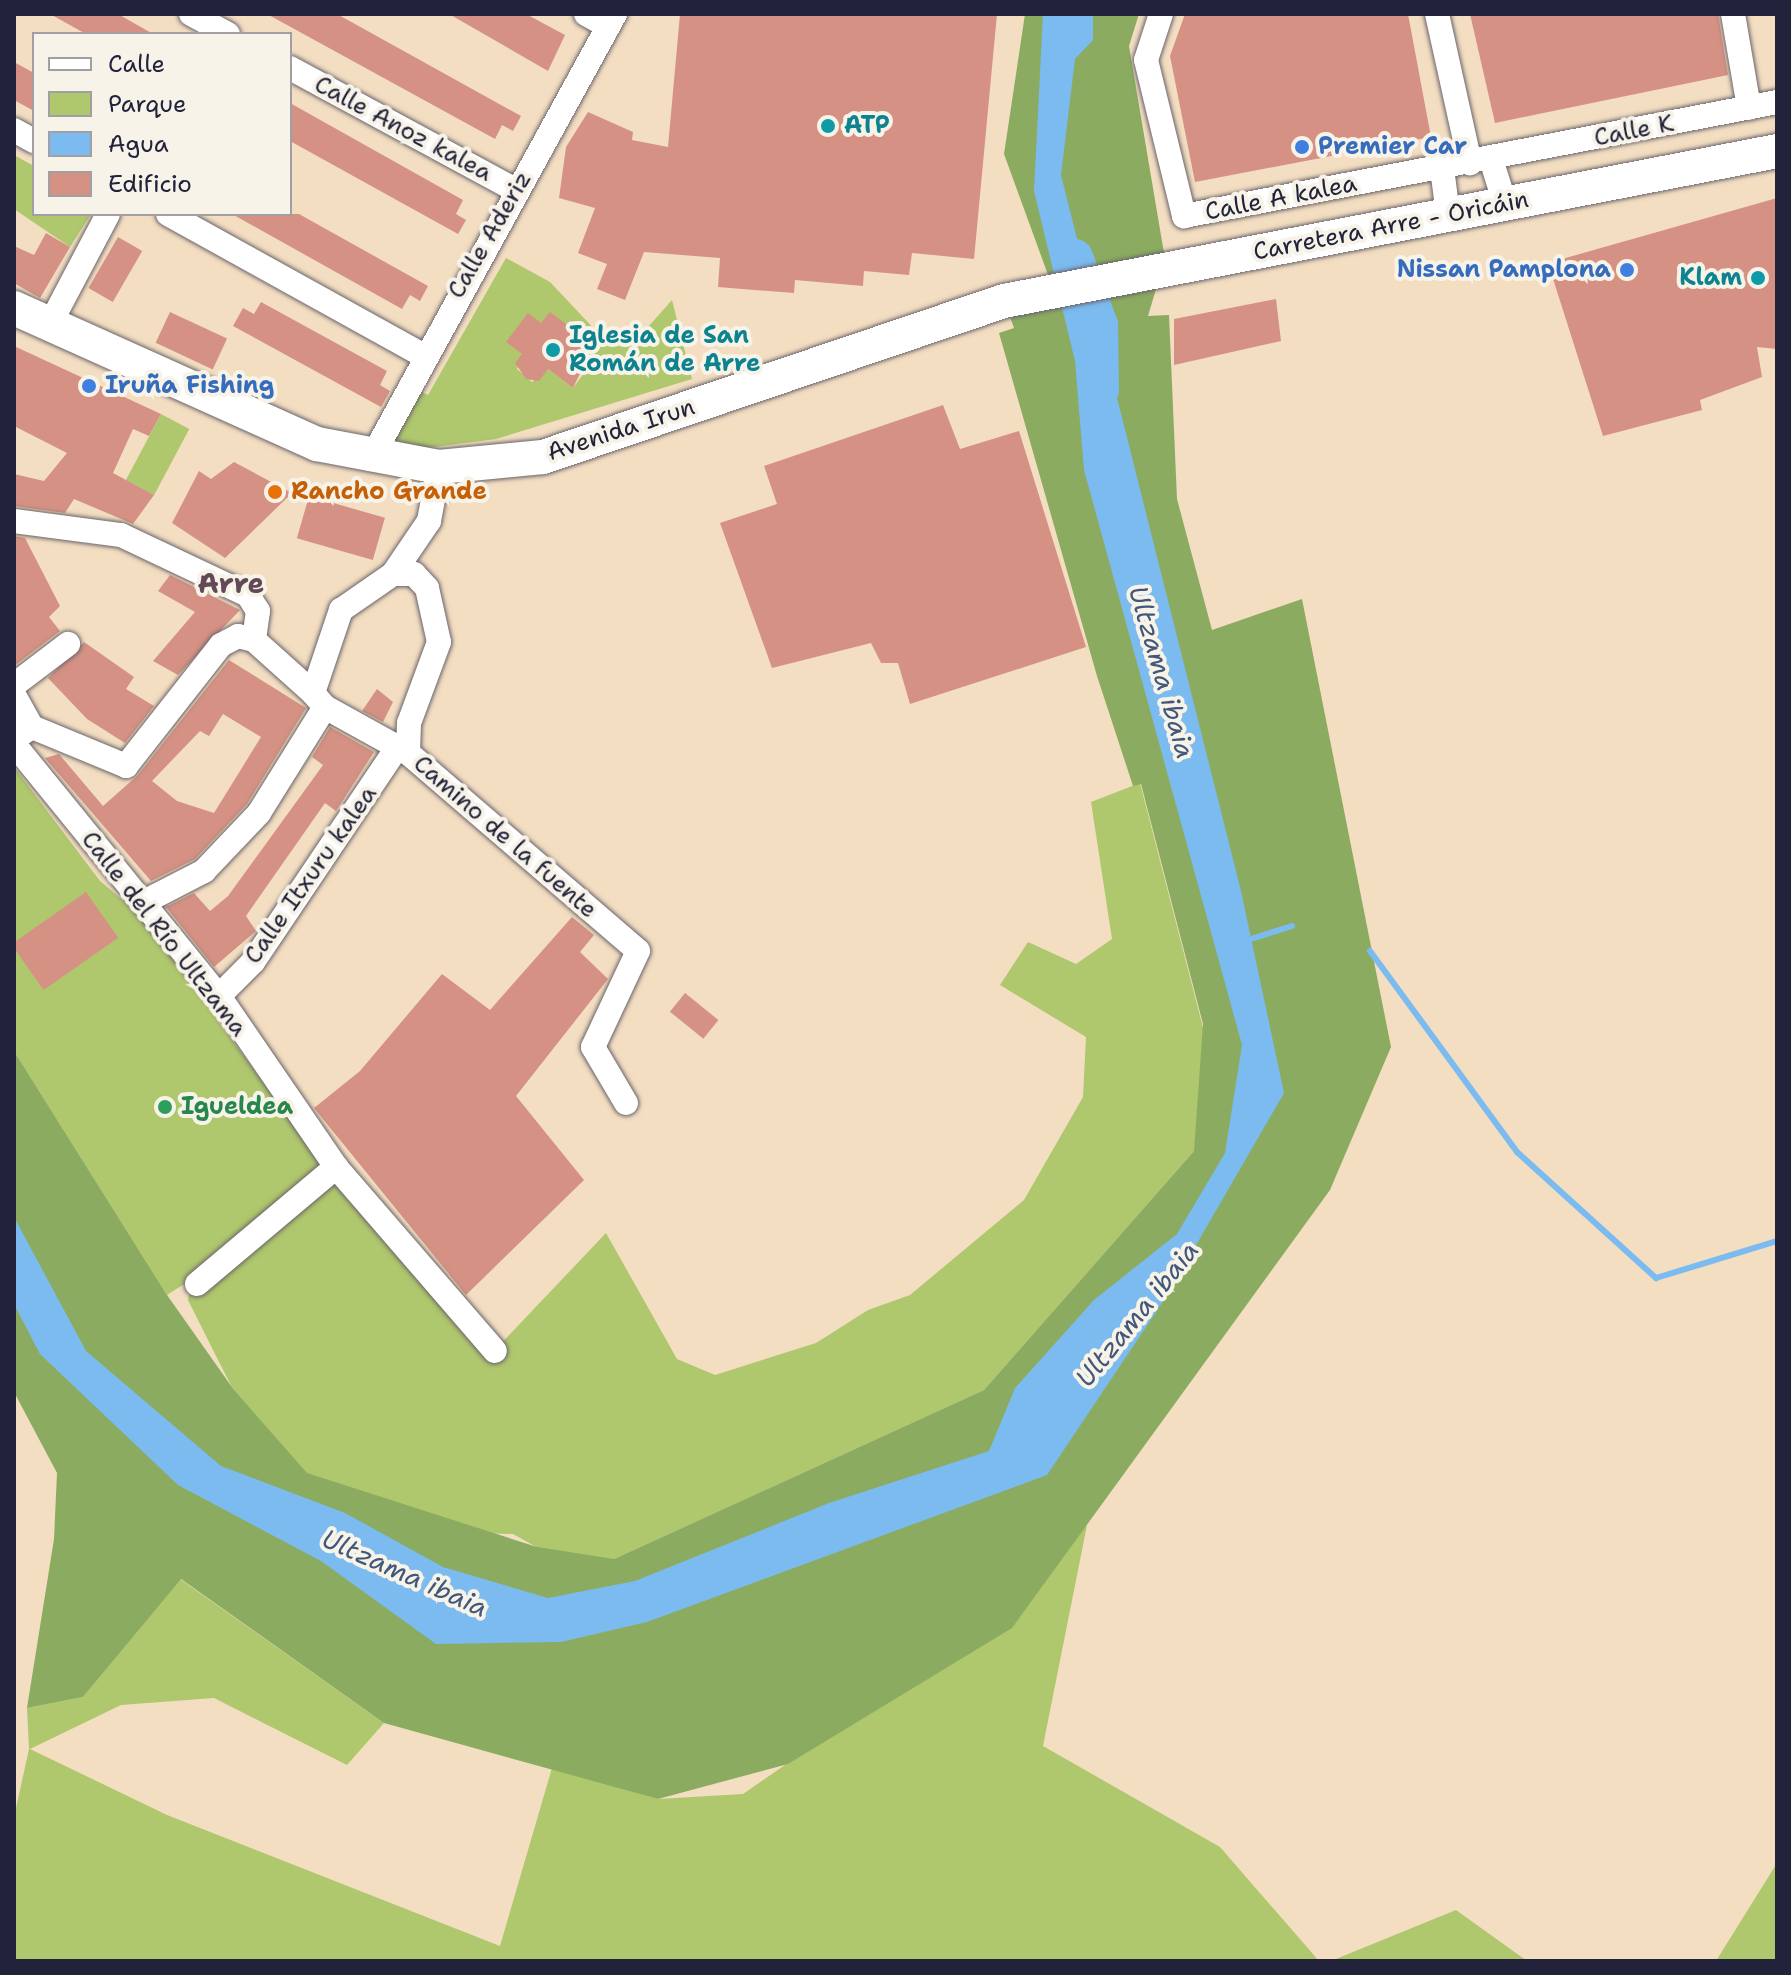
<!DOCTYPE html>
<html>
<head>
<meta charset="utf-8">
<style>
  body { margin:0 }
  #map { position:relative; width:1791px; height:1975px; overflow:hidden; background:#f3dec2; font-family:"Shantell Sans",sans-serif }
  div>[style] { position:absolute }
  [style*='--x'] { left:calc(var(--x)*1px); top:calc(var(--y)*1px); width:calc(var(--w)*1px); rotate:calc(var(--a)*1deg) }
  .green>* { inset:0; background:#afc76d; transform-origin:0 0 }
  .forest>* { inset:0; background:#8bac60 }
  .water>* { inset:0; background:#7bbbf0 }
  .stream>* { height:6px; margin:-3px; padding:0 3px; transform-origin:3px; border-radius:3px; background:#7bbbf0 }
  .river>* { height:36px; margin:-18px; padding:0 18px; transform-origin:18px; border-radius:18px; background:#7bbbf0 }
  .building>* { inset:0; background:#d59284; transform-origin:0 0 }
  .roads { filter:drop-shadow(0 0 2px #6b646a) drop-shadow(0 0 2px #6b646a) }
  .street>* { height:24px; margin:-12px; padding:0 12px; transform-origin:12px; border-radius:12px; background:#fff }
  .secondary>* { height:34px; margin:-17px; padding:0 17px; transform-origin:17px; border-radius:17px; background:#fff }
  .dots>* { width:22px; height:22px; translate:-50% -50%; box-sizing:border-box; border:4px solid #f7f3e8; border-radius:50% }
  span { translate:-50% -50%; white-space:nowrap; text-align:center; line-height:1.15; -webkit-text-stroke:8px #f7f3e8; paint-order:stroke }
  .culture-label { font-size:24px; color:#0d838f; font-weight:700 }
  .left { translate:0 -50%; text-align:left }
  .right { translate:-100% -50%; text-align:right }
  .street-label { font-size:24px; color:#22223b }
  .shop-label { font-size:24px; color:#366cbe; font-weight:700 }
  .food-label { font-size:24px; color:#c56008; font-weight:700 }
  .leisure-label { font-size:24px; color:#27864d; font-weight:700 }
  .water-label { font-size:26px; color:#41587a; font-style:italic }
  .quarter-label { font-size:28px; color:#614955; font-weight:700 }
  .frame { position:absolute; inset:0; border:16px solid #22223b; pointer-events:none }
  .legend { position:absolute; left:32px; top:32px; width:260px; height:184px; box-sizing:border-box; background:#f7f3e8; border:2px solid #a29fa3; margin:0; padding:10px 14px; list-style:none; font-size:24px; color:#22223b }
  .legend li { display:flex; align-items:center; gap:16px; height:40px }
  .legend b { width:40px; border:2px solid #a29fa3 }
</style>
</head>
<body>
<div id="map">
  <div class="green">
    <div style="clip-path:polygon(14px 155px,34px 166px,34px 214px,91px 214px,70px 247px,14px 209px)"></div>
    <div style="clip-path:polygon(evenodd,506px 258px,550px 282px,598px 333px,648px 327px,672px 300px,692px 379px,496px 439px,426px 448px,372px 435px,402px 383px,428px 395px,506px 258px,528px 314px,587px 369px,573px 388px,548px 369px,532px 382px,517px 369px,522px 354px,507px 342px,528px 314px)"></div>
    <div style="left:161px;top:414px;width:32px;height:75px;rotate:28deg"></div>
    <div style="clip-path:polygon(14px 767px,100px 881px,139px 914px,322px 1162px,495px 1350px,606px 1233px,677px 1359px,715px 1375px,816px 1343px,868px 1310px,910px 1295px,1024px 1200px,1083px 1097px,1086px 1037px,1000px 985px,1028px 942px,1076px 964px,1112px 939px,1091px 802px,1140px 783px,1216px 1078px,1194px 1151px,984px 1390px,614px 1559px,556px 1558px,513px 1534px,449px 1532px,289px 1466px,250px 1422px,218px 1360px,188px 1300px,192px 1279px,167px 1295px,14px 1051px)"></div>
    <div style="clip-path:polygon(1087px 1525px,1043px 1746px,1220px 1847px,1319px 1961px,14px 1961px,14px 1817px,29px 1749px,27px 1708px,83px 1697px,180px 1579px,384px 1723px,347px 1765px,214px 1698px,121px 1705px,30px 1749px,167px 1815px,500px 1946px,552px 1768px,658px 1799px,743px 1794px,960px 1644px)"></div>
    <div style="clip-path:polygon(1777px 1863px,1777px 1961px,1716px 1961px)"></div>
    <div style="clip-path:polygon(1456px 1910px,1527px 1961px,1331px 1961px)"></div>
  </div>
  <div class="forest">
    <div style="clip-path:polygon(1025px 14px,1139px 14px,1129px 46px,1165px 259px,1148px 316px,1169px 315px,1177px 499px,1212px 630px,1302px 599px,1391px 1047px,1330px 1190px,1012px 1628px,788px 1764px,658px 1799px,384px 1723px,181px 1579px,83px 1697px,27px 1708px,54px 1539px,57px 1473px,14px 1392px,14px 1051px,167px 1295px,234px 1390px,307px 1473px,537px 1547px,614px 1559px,984px 1390px,1194px 1151px,1203px 1024px,1141px 784px,1133px 786px,1097px 676px,999px 333px,1014px 328px,1009px 314px,1051px 283px,1004px 154px)"></div>
  </div>
  <div class="water">
    <div style="clip-path:polygon(1043px 14px,1093px 14px,1093px 40px,1075px 59px,1061px 175px,1241px 891px,1284px 1093px,1166px 1297px,1047px 1475px,647px 1622px,561px 1642px,436px 1644px,321px 1561px,178px 1485px,40px 1354px,14px 1304px,14px 1217px,86px 1351px,221px 1466px,345px 1513px,443px 1567px,548px 1598px,635px 1581px,829px 1503px,989px 1451px,1015px 1388px,1094px 1300px,1177px 1234px,1225px 1153px,1242px 1045px,1084px 470px,1075px 361px,1034px 191px)"></div>
  </div>
  <div class="stream">
    <div style="--x:1251;--y:939;--w:43;--a:-17.6"></div>
    <div style="--x:1370;--y:951;--w:249;--a:53.8"></div>
    <div style="--x:1517;--y:1152;--w:188;--a:42.2"></div>
    <div style="--x:1656;--y:1278;--w:127;--a:-17"></div>
  </div>
  <div class="river">
    <div style="--x:1075;--y:257;--w:72;--a:69.8"></div>
    <div style="--x:1100;--y:325;--w:65;--a:89.1"></div>
  </div>
  <div class="building">
    <div style="clip-path:polygon(50px 14px,118px 14px,153px 34px,86px 34px)"></div>
    <div style="clip-path:polygon(267px 14px,337px 14px,521px 116px,513px 131px,502px 125px,495px 139px)"></div>
    <div style="clip-path:polygon(449px 14px,526px 14px,565px 35px,548px 71px)"></div>
    <div style="clip-path:polygon(680px 14px,997px 14px,974px 259px,912px 253px,909px 275px,864px 271px,863px 286px,795px 280px,794px 293px,718px 287px,720px 258px,644px 252px,625px 300px,597px 289px,607px 264px,578px 253px,595px 208px,559px 198px,566px 147px,588px 112px,633px 132px,632px 140px,668px 147px)"></div>
    <div style="clip-path:polygon(1185px 14px,1408px 14px,1431px 137px,1195px 182px,1170px 56px)"></div>
    <div style="clip-path:polygon(1470px 14px,1718px 14px,1728px 75px,1495px 123px)"></div>
    <div style="clip-path:polygon(14px 62px,34px 73px,34px 111px,14px 100px)"></div>
    <div style="clip-path:polygon(290px 103px,463px 200px,456px 214px,466px 220px,458px 234px,290px 141px)"></div>
    <div style="clip-path:polygon(1777px 198px,1777px 349px,1757px 347px,1762px 377px,1700px 400px,1702px 410px,1603px 436px,1548px 263px)"></div>
    <div style="clip-path:polygon(232px 214px,299px 214px,428px 286px,420px 301px,410px 295px,402px 309px)"></div>
    <div style="clip-path:polygon(46px 233px,70px 247px,40px 298px,14px 283px,14px 246px,34px 255px)"></div>
    <div style="left:118px;top:237px;width:28px;height:59px;rotate:30deg"></div>
    <div style="clip-path:polygon(1276px 299px,1281px 341px,1174px 365px,1174px 319px)"></div>
    <div style="clip-path:polygon(261px 302px,387px 371px,380px 385px,390px 391px,381px 407px,233px 326px,243px 308px,254px 314px)"></div>
    <div style="left:170px;top:312px;width:63px;height:34px;rotate:25deg"></div>
    <div style="clip-path:polygon(550px 312px,594px 345px,573px 388px,548px 369px,539px 381px,526px 379px,515px 363px,522px 354px,506px 342px,528px 313px,541px 323px)"></div>
    <div style="clip-path:polygon(14px 346px,161px 414px,149px 436px,133px 429px,113px 473px,154px 495px,133px 524px,74px 499px,65px 513px,14px 506px,14px 474px,44px 481px,67px 453px,14px 426px)"></div>
    <div style="clip-path:polygon(943px 405px,960px 449px,1019px 431px,1086px 647px,910px 704px,898px 663px,881px 663px,871px 643px,772px 668px,720px 523px,777px 504px,764px 466px)"></div>
    <div style="clip-path:polygon(234px 462px,292px 493px,225px 558px,172px 523px,199px 471px,211px 479px)"></div>
    <div style="left:309px;top:496px;width:79px;height:44px;rotate:16deg"></div>
    <div style="clip-path:polygon(14px 536px,25px 538px,60px 606px,49px 617px,60px 631px,14px 666px)"></div>
    <div style="clip-path:polygon(170px 575px,240px 610px,178px 675px,153px 661px,195px 612px,158px 591px)"></div>
    <div style="clip-path:polygon(84px 642px,134px 677px,126px 689px,154px 706px,125px 743px,87px 719px,48px 678px)"></div>
    <div style="clip-path:polygon(evenodd,229px 660px,306px 708px,247px 804px,195px 859px,151px 881px,45px 758px,59px 754px,103px 806px,138px 775px,229px 660px,223px 714px,261px 737px,214px 813px,177px 801px,152px 781px,200px 731px,209px 736px,223px 714px)"></div>
    <div style="clip-path:polygon(377px 689px,393px 702px,383px 722px,362px 711px)"></div>
    <div style="clip-path:polygon(330px 727px,374px 752px,336px 811px,325px 803px,246px 916px,256px 931px,214px 967px,166px 907px,194px 893px,210px 911px,228px 896px,323px 765px,312px 757px)"></div>
    <div style="left:86px;top:892px;width:56px;height:91px;rotate:55deg"></div>
    <div style="clip-path:polygon(572px 917px,594px 935px,580px 952px,608px 979px,516px 1096px,584px 1180px,466px 1295px,314px 1108px,360px 1071px,442px 974px,490px 1010px)"></div>
    <div style="left:685px;top:993px;width:43px;height:24px;rotate:39deg"></div>
  </div>
  <div class="roads">
    <div class="street">
      <div style="--x:191;--y:14;--w:42;--a:28.4"></div>
      <div style="--x:586;--y:14;--w:25;--a:29"></div>
      <div style="--x:1161;--y:14;--w:48;--a:108.1"></div>
      <div style="--x:1146;--y:60;--w:161;--a:76.3"></div>
      <div style="--x:1184;--y:216;--w:604;--a:-10.88"></div>
      <div style="--x:1437;--y:14;--w:153;--a:77.5"></div>
      <div style="--x:1733;--y:14;--w:95;--a:80.3"></div>
      <div style="--x:290;--y:68;--w:257;--a:28.4"></div>
      <div style="--x:14;--y:130;--w:23;--a:29"></div>
      <div style="--x:1491;--y:159;--w:47;--a:72.7"></div>
      <div style="--x:1442;--y:168;--w:47;--a:82.7"></div>
      <div style="--x:168;--y:214;--w:291;--a:29"></div>
      <div style="--x:50;--y:324;--w:124;--a:-62.2"></div>
      <div style="--x:371;--y:459;--w:508;--a:-61.26"></div>
      <div style="--x:14;--y:521;--w:108;--a:7.5"></div>
      <div style="--x:121;--y:535;--w:140;--a:25.3"></div>
      <div style="--x:248;--y:595;--w:19;--a:58"></div>
      <div style="--x:258;--y:611;--w:29;--a:98"></div>
      <div style="--x:254;--y:640;--w:79;--a:41.9"></div>
      <div style="--x:393;--y:574;--w:21;--a:0"></div>
      <div style="--x:414;--y:574;--w:19;--a:47"></div>
      <div style="--x:427;--y:588;--w:55;--a:77.5"></div>
      <div style="--x:439;--y:642;--w:86;--a:110.3"></div>
      <div style="--x:409;--y:723;--w:30;--a:92"></div>
      <div style="--x:14;--y:685;--w:68;--a:-37.2"></div>
      <div style="--x:14;--y:695;--w:37;--a:61"></div>
      <div style="--x:32;--y:727;--w:17;--a:147"></div>
      <div style="--x:325;--y:707;--w:95;--a:29"></div>
      <div style="--x:408;--y:753;--w:303;--a:40.7"></div>
      <div style="--x:638;--y:951;--w:106;--a:115.1"></div>
      <div style="--x:593;--y:1047;--w:65;--a:59.5"></div>
      <div style="--x:32;--y:727;--w:102;--a:22.5"></div>
      <div style="--x:126;--y:766;--w:154;--a:-51.9"></div>
      <div style="--x:221;--y:645;--w:19;--a:-28"></div>
      <div style="--x:238;--y:636;--w:16;--a:14"></div>
      <div style="--x:14;--y:744;--w:325;--a:50.9"></div>
      <div style="--x:219;--y:996;--w:207;--a:55.6"></div>
      <div style="--x:336;--y:1167;--w:243;--a:49.2"></div>
      <div style="--x:144;--y:902;--w:68;--a:-27.3"></div>
      <div style="--x:204;--y:871;--w:80;--a:-46.5"></div>
      <div style="--x:259;--y:813;--w:125;--a:-58.1"></div>
      <div style="--x:325;--y:707;--w:18;--a:-131"></div>
      <div style="--x:313;--y:693;--w:88;--a:-71.4"></div>
      <div style="--x:341;--y:610;--w:63;--a:-34.7"></div>
      <div style="--x:393;--y:574;--w:64;--a:-55.8"></div>
      <div style="--x:429;--y:521;--w:55;--a:-79.5"></div>
      <div style="--x:219;--y:996;--w:48;--a:-45"></div>
      <div style="--x:253;--y:962;--w:258;--a:-56.1"></div>
      <div style="--x:197;--y:1284;--w:182;--a:-40.1"></div>
    </div>
    <div class="secondary">
      <div style="--x:14;--y:308;--w:332;--a:24.2"></div>
      <div style="--x:317;--y:444;--w:124;--a:10.7"></div>
      <div style="--x:439;--y:467;--w:104;--a:-5.5"></div>
      <div style="--x:543;--y:457;--w:487;--a:-18.7"></div>
      <div style="--x:1004;--y:301;--w:787;--a:-10.98"></div>
    </div>
  </div>
  <div class="dots">
    <div style="left:828px;top:126px;background:#0f9aa8"></div>
    <div style="left:1302px;top:147px;background:#3f7fe0"></div>
    <div style="left:1627px;top:270px;background:#3f7fe0"></div>
    <div style="left:1758px;top:278px;background:#0f9aa8"></div>
    <div style="left:553px;top:350px;background:#0f9aa8"></div>
    <div style="left:89px;top:386px;background:#3f7fe0"></div>
    <div style="left:275px;top:492px;background:#e8710a"></div>
    <div style="left:165px;top:1107px;background:#2e9e5b"></div>
  </div>
  <div class="culture-label">
    <span class="left" style="left:844px;top:126px">ATP</span>
    <span class="right" style="left:1742px;top:278px">Klam</span>
    <span class="left" style="left:569px;top:350px">Iglesia de San<br>Román de Arre</span>
  </div>
  <div class="street-label">
    <span style="left:403px;top:129px;rotate:28deg">Calle Anoz kalea</span>
    <span style="left:1634px;top:131px;rotate:-11deg">Calle K</span>
    <span style="left:1281px;top:198px;rotate:-11deg">Calle A kalea</span>
    <span style="left:1391px;top:226px;rotate:-11deg">Carretera Arre - Oricáin</span>
    <span style="left:490px;top:235px;rotate:-60deg">Calle Aderiz</span>
    <span style="left:621px;top:430px;rotate:-18deg">Avenida Irun</span>
    <span style="left:505px;top:837px;rotate:41deg">Camino de la fuente</span>
    <span style="left:311px;top:875px;rotate:-55deg">Calle Itxuru kalea</span>
    <span style="left:164px;top:934px;rotate:52deg">Calle del Río Ultzama</span>
  </div>
  <div class="shop-label">
    <span class="left" style="left:1318px;top:147px">Premier Car</span>
    <span class="right" style="left:1611px;top:270px">Nissan Pamplona</span>
    <span class="left" style="left:105px;top:386px">Iruña Fishing</span>
  </div>
  <div class="food-label">
    <span class="left" style="left:291px;top:492px">Rancho Grande</span>
  </div>
  <div class="leisure-label">
    <span class="left" style="left:181px;top:1107px">Igueldea</span>
  </div>
  <div class="water-label">
    <span style="left:1162px;top:672px;rotate:74deg">Ultzama ibaia</span>
    <span style="left:1137px;top:1314px;rotate:-51deg">Ultzama ibaia</span>
    <span style="left:405px;top:1573px;rotate:24deg">Ultzama ibaia</span>
  </div>
  <div class="quarter-label">
    <span style="left:231px;top:583px">Arre</span>
  </div>
  <div class="frame"></div>
  <ul class="legend">
  <li><b style="height:10px;background:#fff"></b>Calle</li>
  <li><b style="height:22px;background:#afc76d"></b>Parque</li>
  <li><b style="height:22px;background:#7bbbf0"></b>Agua</li>
  <li><b style="height:22px;background:#d59284"></b>Edificio</li>
  </ul>
</div>
</body>
</html>
